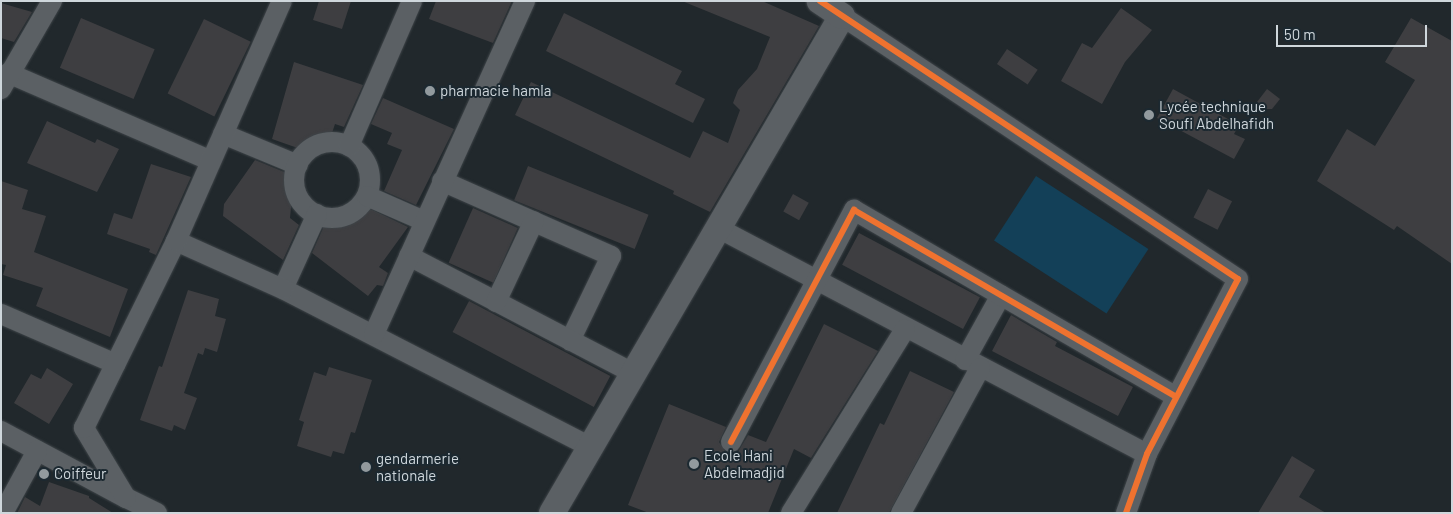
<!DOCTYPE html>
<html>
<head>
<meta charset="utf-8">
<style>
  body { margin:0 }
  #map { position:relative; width:1453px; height:514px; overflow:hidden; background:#21282c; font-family:Barlow,sans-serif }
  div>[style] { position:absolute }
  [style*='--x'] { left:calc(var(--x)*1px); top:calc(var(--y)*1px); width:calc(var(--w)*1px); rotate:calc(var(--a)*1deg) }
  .green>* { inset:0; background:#134058; transform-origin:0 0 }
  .building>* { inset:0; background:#3e3e41; transform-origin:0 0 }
  .roads { filter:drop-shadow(0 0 1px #3e4448) drop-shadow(0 0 1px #3e4448) }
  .minor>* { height:20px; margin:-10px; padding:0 10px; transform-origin:10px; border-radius:10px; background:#5b6064 }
  .minor>.ring { margin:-10px; padding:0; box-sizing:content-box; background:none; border:20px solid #5b6064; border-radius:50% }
  .tertiary>* { height:26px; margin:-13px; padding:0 13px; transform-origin:13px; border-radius:13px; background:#5b6064 }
  .cycleway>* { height:6px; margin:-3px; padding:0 3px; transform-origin:3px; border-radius:3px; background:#ef722f }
  .dots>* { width:14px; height:14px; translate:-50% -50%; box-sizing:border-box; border:2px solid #1c2931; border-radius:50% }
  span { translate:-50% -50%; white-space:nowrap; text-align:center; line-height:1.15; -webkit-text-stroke:4px #1c2931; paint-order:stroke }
  .poi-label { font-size:15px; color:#cfd7dc }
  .left { translate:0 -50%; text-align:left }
  .frame { position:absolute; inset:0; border:2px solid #cfd7dc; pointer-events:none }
  .scale { position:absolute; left:1276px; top:25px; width:151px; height:22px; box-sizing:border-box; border:2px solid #cfd7dc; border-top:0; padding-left:6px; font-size:15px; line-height:18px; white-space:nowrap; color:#cfd7dc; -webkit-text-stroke:4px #1c2931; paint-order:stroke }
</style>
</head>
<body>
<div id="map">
  <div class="green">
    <div style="left:1036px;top:176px;width:134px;height:77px;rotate:33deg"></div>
  </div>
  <div class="building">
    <div style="clip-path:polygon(319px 1px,351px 1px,342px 29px,313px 20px)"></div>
    <div style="clip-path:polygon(436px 1px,512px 1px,493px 43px,429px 19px)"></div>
    <div style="clip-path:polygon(682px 1px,762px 1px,819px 26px,710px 212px,673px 194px,674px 191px,515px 115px,531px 82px,690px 158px,703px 131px,728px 143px,740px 110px,733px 103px,738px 90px,757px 69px,770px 37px)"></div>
    <div style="clip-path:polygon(1px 3px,32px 12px,14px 42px,1px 38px)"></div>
    <div style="clip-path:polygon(1121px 8px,1152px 30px,1125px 62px,1102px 104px,1061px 81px,1082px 43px,1092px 48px)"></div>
    <div style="clip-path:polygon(564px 13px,682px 71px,675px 84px,705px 99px,693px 123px,546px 51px)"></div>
    <div style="left:81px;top:18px;width:80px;height:54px;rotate:23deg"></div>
    <div style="clip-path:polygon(1411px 18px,1452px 41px,1452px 264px,1397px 226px,1394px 230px,1317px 181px,1347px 129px,1375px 146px,1415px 80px,1385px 62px)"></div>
    <div style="left:204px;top:19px;width:52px;height:83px;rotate:26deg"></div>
    <div style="left:1007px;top:49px;width:37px;height:18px;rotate:34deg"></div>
    <div style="clip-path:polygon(294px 62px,363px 85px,344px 127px,335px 124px,326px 151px,310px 146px,309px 152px,272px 139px)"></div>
    <div style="clip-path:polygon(1173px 89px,1239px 125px,1234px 134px,1245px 139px,1234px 159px,1157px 118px)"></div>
    <div style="clip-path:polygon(1267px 89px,1280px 99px,1272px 109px,1266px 109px,1257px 102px)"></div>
    <div style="clip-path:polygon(383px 98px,454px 129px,416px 205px,384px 191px,402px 150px,387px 144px,392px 133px,371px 124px)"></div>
    <div style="clip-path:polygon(47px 121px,95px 143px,97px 139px,119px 149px,97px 192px,27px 163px)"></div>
    <div style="clip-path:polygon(255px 160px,294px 176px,290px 218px,299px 225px,283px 260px,223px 216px,224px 204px)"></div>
    <div style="clip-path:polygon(151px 164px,191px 177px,156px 255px,149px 252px,150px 249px,107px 234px,114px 213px,132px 219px)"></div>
    <div style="left:528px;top:166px;width:130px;height:37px;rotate:22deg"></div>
    <div style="clip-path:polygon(1px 181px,28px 190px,22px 209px,46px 216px,34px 252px,128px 289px,110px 337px,36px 306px,43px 288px,3px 275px,6px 265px,1px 264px)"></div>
    <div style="left:1208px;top:189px;width:27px;height:32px;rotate:27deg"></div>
    <div style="left:793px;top:194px;width:18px;height:20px;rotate:29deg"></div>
    <div style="clip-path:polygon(358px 203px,408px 227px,379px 267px,388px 273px,383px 286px,377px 285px,368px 296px,312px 253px,328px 217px,346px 219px)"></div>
    <div style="left:473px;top:208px;width:49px;height:60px;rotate:24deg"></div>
    <div style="left:859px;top:233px;width:137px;height:36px;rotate:28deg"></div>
    <div style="clip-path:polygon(188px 290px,219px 299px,215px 316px,226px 319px,217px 352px,205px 348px,203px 355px,198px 353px,184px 393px,197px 398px,185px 430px,174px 425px,172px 431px,140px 420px,159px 366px,162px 367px)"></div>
    <div style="left:469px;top:301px;width:160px;height:35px;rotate:28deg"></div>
    <div style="clip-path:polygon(1011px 315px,1057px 342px,1055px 346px,1133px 387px,1118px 416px,992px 351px)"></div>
    <div style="clip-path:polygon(824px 324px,878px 351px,811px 458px,794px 449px,768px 513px,649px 513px,628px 505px,669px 404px,726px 427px,719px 442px,726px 453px,738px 452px,748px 435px,766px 442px)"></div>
    <div style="clip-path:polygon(329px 367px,372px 380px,355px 433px,351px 432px,344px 454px,333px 451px,331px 457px,297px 446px,304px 422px,299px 420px,314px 372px,326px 376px)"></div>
    <div style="clip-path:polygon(47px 368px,73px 384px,49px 424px,14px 403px,31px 374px,41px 379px)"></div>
    <div style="clip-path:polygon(910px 371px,954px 392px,889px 513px,837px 513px,880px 423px,884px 425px)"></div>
    <div style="clip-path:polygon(1292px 456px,1315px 470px,1299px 497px,1326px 513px,1258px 513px)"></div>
    <div style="clip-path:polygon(49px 482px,89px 496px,89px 498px,113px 513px,17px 513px,25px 497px,40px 506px)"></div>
  </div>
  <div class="roads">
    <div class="minor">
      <div style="--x:842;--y:16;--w:475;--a:33.6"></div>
      <div style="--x:1238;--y:279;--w:197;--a:117.5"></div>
      <div style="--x:1147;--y:454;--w:63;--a:109.6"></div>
      <div style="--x:8;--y:73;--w:221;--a:23.4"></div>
      <div style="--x:1;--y:89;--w:102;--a:-59.9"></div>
      <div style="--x:223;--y:134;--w:81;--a:22.5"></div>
      <div class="ring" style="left:294px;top:142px;width:56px;height:56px"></div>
      <div style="--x:349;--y:146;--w:158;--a:-66.5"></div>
      <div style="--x:442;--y:181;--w:185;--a:23.9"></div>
      <div style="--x:611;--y:256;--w:94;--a:115.8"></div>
      <div style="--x:367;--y:196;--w:62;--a:23.7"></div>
      <div style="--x:317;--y:214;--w:82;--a:114.4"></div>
      <div style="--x:283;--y:289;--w:345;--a:27.2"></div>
      <div style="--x:718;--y:228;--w:485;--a:27.8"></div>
      <div style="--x:176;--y:241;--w:117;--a:24.2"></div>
      <div style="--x:409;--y:256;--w:253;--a:27.6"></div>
      <div style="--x:496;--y:302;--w:89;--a:-64.9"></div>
      <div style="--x:1;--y:314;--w:125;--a:23.5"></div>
      <div style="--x:374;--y:334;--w:366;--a:-65.6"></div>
      <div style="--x:965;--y:360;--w:74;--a:-61"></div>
      <div style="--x:1;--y:431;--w:142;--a:28.2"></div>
      <div style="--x:731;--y:442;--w:263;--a:-62.1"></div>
      <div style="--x:854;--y:210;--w:372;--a:30.1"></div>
      <div style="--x:3;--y:513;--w:71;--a:-61.3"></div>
      <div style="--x:157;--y:513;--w:34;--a:-154"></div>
      <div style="--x:126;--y:498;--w:82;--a:-121"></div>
      <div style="--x:84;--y:428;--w:208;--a:-63.8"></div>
      <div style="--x:176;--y:241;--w:262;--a:-66.2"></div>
      <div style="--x:791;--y:513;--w:216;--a:-58.2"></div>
      <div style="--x:901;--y:513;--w:165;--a:-61.4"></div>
    </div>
    <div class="tertiary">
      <div style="--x:552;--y:513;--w:575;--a:-59.74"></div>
      <div style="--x:842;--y:16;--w:27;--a:-146"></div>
    </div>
  </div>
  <div class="cycleway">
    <div style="--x:820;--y:1;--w:502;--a:33.63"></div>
    <div style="--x:1238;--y:279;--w:197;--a:117.5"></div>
    <div style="--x:1147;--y:454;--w:63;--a:109.6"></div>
    <div style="--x:731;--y:442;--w:263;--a:-62.1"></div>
    <div style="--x:854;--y:210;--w:372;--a:30.1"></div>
  </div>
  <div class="dots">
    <div style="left:430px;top:91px;background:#929a9e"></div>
    <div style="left:1149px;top:115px;background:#929a9e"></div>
    <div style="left:694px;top:464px;background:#929a9e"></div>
    <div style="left:366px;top:467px;background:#929a9e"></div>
    <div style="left:44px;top:474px;background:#929a9e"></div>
  </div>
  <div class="poi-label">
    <span class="left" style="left:440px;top:91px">pharmacie hamla</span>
    <span class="left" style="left:1159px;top:115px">Lycée technique<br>Soufi Abdelhafidh</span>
    <span class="left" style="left:704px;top:464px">Ecole Hani<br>Abdelmadjid</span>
    <span class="left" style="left:376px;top:467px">gendarmerie<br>nationale</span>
    <span class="left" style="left:54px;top:474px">Coiffeur</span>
  </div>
  <div class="frame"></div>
  <div class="scale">50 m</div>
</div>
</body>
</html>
